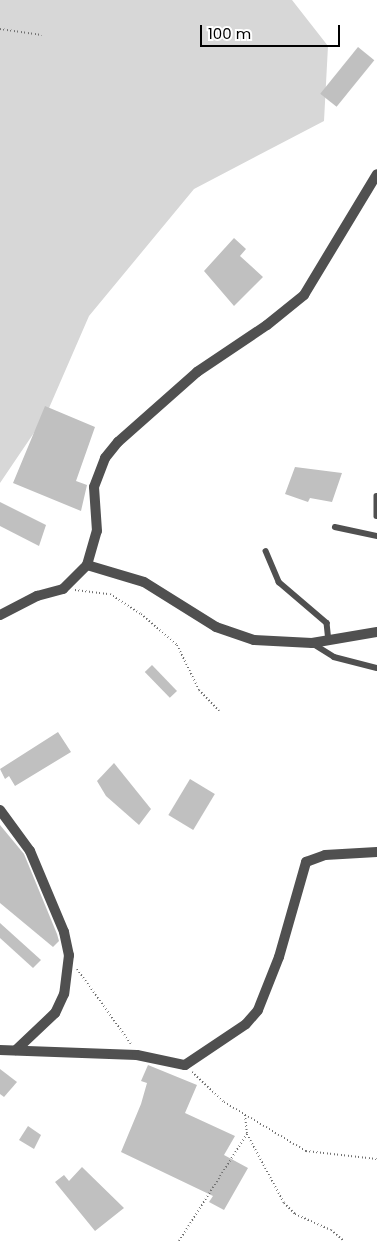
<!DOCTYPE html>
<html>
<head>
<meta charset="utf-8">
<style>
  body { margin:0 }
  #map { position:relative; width:377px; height:1241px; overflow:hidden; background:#fff; font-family:Poppins,sans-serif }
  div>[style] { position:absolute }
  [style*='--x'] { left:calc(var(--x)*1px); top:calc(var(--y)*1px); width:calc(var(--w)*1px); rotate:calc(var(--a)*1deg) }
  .green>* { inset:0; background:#d7d7d7 }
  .building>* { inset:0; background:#c0c0c0; transform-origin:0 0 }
  .path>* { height:2px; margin-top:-1px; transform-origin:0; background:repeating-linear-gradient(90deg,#727272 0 1px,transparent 0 3.5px) }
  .lane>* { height:5.5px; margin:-2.75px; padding:0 2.75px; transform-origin:2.75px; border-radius:2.75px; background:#505050 }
  .street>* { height:10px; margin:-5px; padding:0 5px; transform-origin:5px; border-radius:5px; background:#505050 }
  span { translate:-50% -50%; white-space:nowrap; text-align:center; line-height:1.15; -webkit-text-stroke:4.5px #fff; paint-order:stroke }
  .scale { position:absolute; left:200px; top:25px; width:140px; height:22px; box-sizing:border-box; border:2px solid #000; border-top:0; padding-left:6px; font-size:15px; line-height:18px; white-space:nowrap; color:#000; -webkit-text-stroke:4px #fff; paint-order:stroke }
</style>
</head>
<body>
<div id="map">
  <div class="green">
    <div style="clip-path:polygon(0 0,292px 0,328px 46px,324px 121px,194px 189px,89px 316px,46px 415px,0 483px)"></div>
  </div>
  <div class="building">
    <div style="left:358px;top:47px;width:21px;height:60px;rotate:39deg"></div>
    <div style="clip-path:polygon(234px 238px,246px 249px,240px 256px,263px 277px,234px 306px,204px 271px)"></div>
    <div style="clip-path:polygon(45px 406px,95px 427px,76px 481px,87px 485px,81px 511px,13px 483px)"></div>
    <div style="clip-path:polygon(295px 467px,342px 473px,332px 502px,310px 498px,308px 502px,285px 494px)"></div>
    <div style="clip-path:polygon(0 502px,46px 525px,39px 546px,0 526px)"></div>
    <div style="left:152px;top:665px;width:36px;height:10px;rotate:46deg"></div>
    <div style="clip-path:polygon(58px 732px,71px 752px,15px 786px,9px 776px,5px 779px,0 769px)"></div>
    <div style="clip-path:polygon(114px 763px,151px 809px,139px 825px,106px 796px,97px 781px)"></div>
    <div style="left:190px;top:779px;width:29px;height:42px;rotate:31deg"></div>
    <div style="clip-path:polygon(0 825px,24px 854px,57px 934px,59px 941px,53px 947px,0 903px)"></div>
    <div style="clip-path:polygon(0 923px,41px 960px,33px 968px,0 938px)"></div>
    <div style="clip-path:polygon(148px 1065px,197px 1085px,185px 1113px,235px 1136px,224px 1155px,248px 1168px,224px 1210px,209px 1202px,213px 1196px,121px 1152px,141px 1104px,147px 1083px,141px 1081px)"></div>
    <div style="clip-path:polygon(0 1069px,17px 1082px,4px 1097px,0 1094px)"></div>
    <div style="clip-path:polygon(28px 1126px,41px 1135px,34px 1149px,19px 1140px)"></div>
    <div style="clip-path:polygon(82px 1167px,124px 1208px,95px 1231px,55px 1182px,64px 1175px,69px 1181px)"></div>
  </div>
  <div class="path">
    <div style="--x:0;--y:29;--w:42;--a:8.1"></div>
    <div style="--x:75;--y:590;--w:35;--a:7"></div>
    <div style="--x:110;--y:594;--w:37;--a:33"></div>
    <div style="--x:141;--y:614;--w:48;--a:40.7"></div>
    <div style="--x:177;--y:645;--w:50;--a:63.9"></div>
    <div style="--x:199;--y:690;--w:29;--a:46"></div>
    <div style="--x:77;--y:969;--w:92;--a:54.2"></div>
    <div style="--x:192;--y:1072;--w:44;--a:43.2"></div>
    <div style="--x:224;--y:1102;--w:96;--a:30.9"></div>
    <div style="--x:306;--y:1151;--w:71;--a:6.4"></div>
    <div style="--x:245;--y:1115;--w:19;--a:84"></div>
    <div style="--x:247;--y:1134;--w:78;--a:61.8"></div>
    <div style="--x:284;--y:1203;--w:16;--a:45"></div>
    <div style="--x:295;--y:1214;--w:39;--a:24"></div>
    <div style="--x:331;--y:1230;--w:17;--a:40"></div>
    <div style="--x:179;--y:1241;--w:127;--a:-57.6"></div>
  </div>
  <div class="lane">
    <div style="--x:377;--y:496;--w:20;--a:90"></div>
    <div style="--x:335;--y:527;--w:43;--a:12.1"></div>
    <div style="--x:266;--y:551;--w:34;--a:67"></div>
    <div style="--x:279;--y:582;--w:63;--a:40.5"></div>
    <div style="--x:327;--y:623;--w:18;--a:84"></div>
    <div style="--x:312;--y:643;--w:26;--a:32"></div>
    <div style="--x:334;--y:657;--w:44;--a:14.3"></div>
  </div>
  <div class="street">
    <div style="--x:87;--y:565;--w:59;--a:16.6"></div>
    <div style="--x:144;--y:582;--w:85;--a:32"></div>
    <div style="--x:216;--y:627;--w:40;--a:18.9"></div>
    <div style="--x:254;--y:640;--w:58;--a:3"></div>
    <div style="--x:312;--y:643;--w:66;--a:-9.6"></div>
    <div style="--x:0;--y:615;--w:42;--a:-27.2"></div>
    <div style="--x:37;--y:596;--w:27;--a:-15"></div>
    <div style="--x:63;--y:589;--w:34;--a:-45"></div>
    <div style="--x:87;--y:565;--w:35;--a:-74"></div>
    <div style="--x:97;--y:531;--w:44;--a:-93.9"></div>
    <div style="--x:94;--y:487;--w:31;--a:-69"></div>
    <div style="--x:105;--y:458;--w:21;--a:-51"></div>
    <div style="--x:118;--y:442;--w:106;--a:-41.5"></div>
    <div style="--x:197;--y:372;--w:84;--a:-33.9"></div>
    <div style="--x:267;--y:325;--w:48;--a:-39"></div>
    <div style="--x:304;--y:295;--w:141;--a:-58.9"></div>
    <div style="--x:0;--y:810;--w:51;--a:53.8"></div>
    <div style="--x:30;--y:851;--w:88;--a:67.2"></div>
    <div style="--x:64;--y:932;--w:24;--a:78"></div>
    <div style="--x:69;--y:955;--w:39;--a:97"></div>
    <div style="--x:64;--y:994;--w:21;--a:115"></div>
    <div style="--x:55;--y:1013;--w:54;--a:136.5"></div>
    <div style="--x:0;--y:1050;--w:137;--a:2.1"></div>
    <div style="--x:137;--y:1055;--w:49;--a:11.8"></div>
    <div style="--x:185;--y:1065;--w:73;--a:-33.9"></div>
    <div style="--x:246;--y:1024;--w:18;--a:-49"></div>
    <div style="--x:258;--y:1010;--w:57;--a:-68.4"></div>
    <div style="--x:279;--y:957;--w:99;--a:-74.1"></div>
    <div style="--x:306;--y:862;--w:20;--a:-20"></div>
    <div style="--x:325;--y:855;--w:52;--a:-3.3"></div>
  </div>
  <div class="scale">100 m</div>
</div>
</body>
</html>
